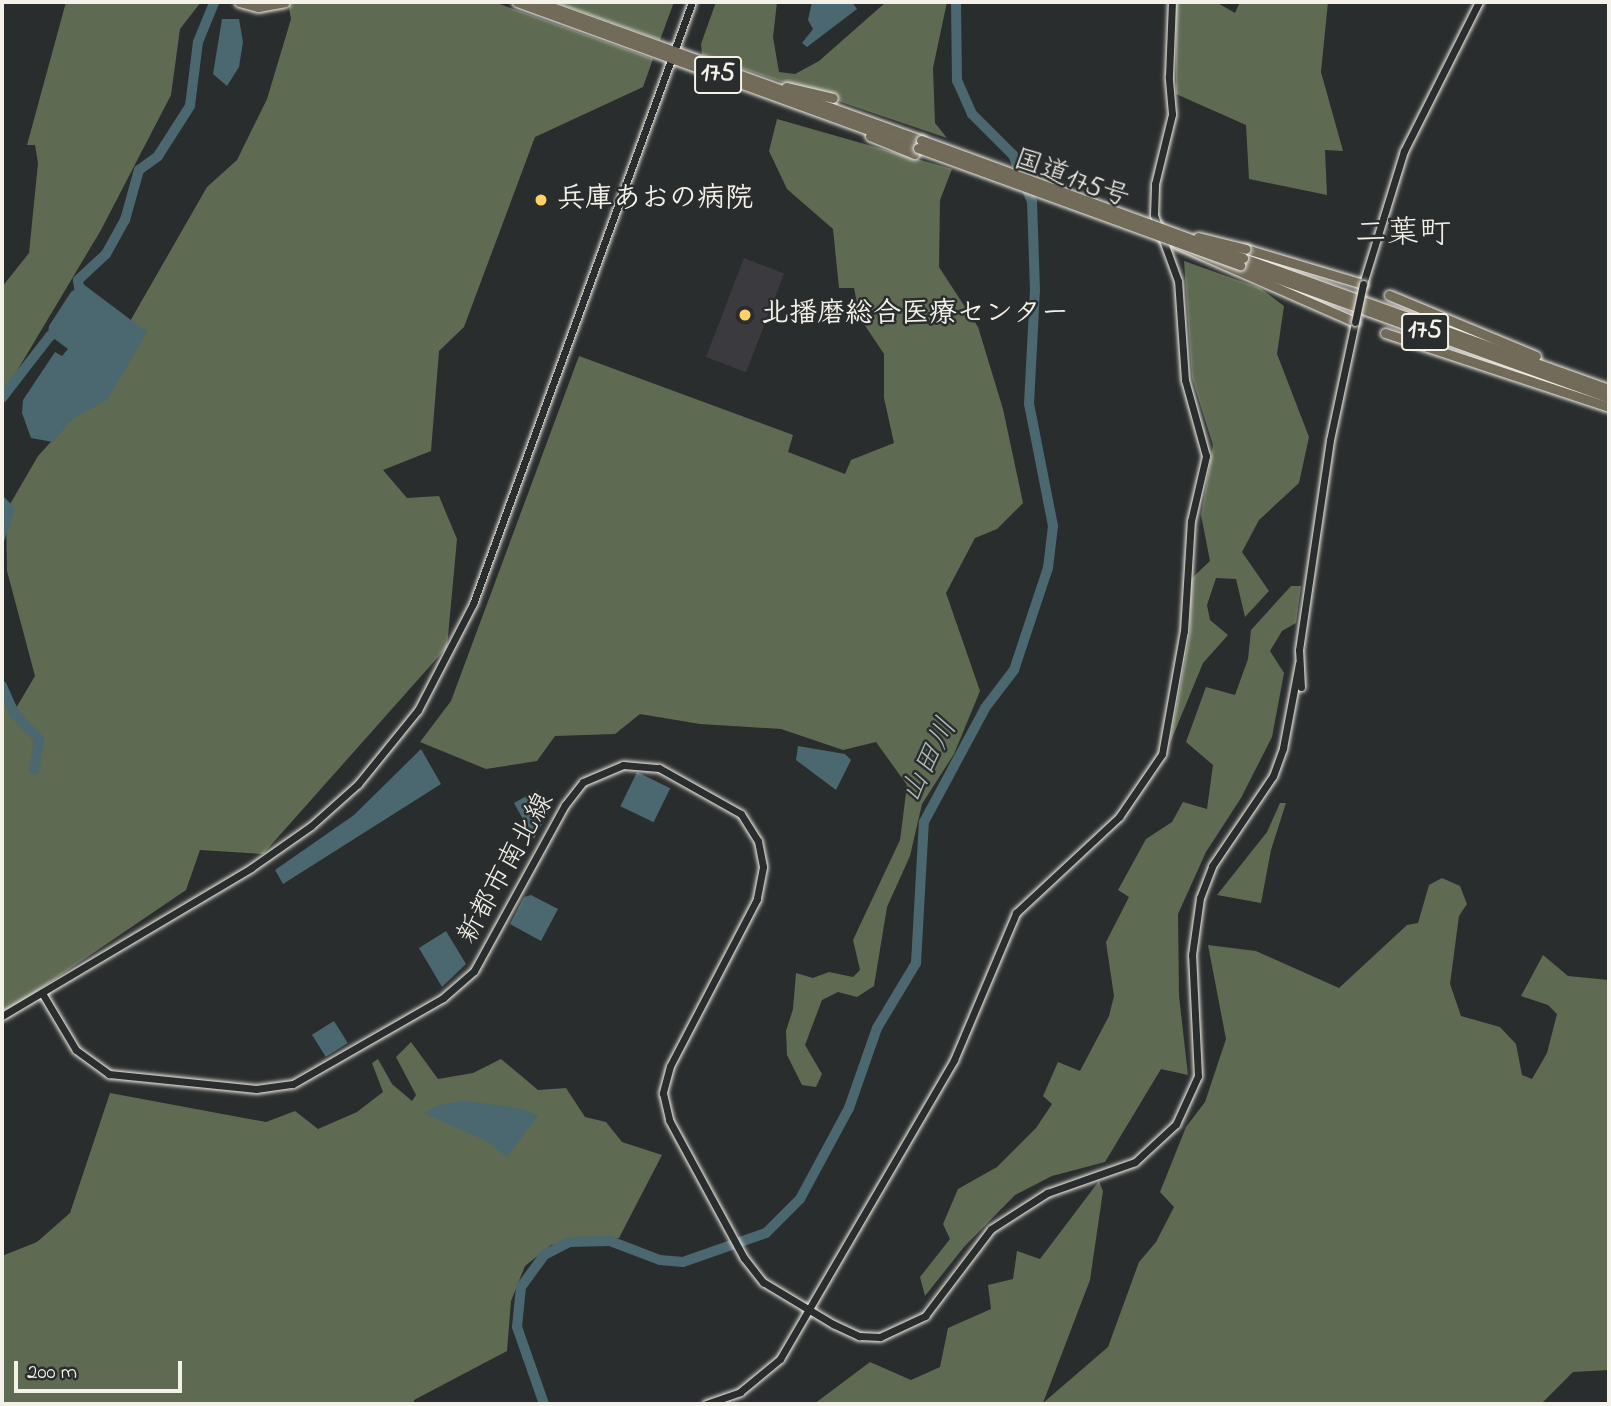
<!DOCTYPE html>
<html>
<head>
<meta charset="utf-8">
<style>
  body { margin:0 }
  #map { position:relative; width:1611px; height:1406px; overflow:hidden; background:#2a2d2e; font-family:"Indie Flower","Klee One",sans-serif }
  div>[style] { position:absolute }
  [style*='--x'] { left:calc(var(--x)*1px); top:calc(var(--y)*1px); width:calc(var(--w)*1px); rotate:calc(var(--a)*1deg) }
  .built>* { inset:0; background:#3b3a3f; transform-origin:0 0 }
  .green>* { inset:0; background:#5e6a52 }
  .water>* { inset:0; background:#4b676f; transform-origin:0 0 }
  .stream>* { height:2px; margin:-1px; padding:0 1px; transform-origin:1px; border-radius:1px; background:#4b676f }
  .river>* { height:10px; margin:-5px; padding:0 5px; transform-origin:5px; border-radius:5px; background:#4b676f }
  .roads { filter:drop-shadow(0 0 2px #f4f1e8) drop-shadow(0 0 2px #f4f1e8) }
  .secondary>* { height:7px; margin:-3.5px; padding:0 3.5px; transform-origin:3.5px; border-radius:3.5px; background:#2a2d2e }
  .highway>* { height:9px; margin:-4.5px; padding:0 4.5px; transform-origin:4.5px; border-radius:4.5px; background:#726b5a }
  .bridges { filter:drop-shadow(0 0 2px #f4f1e8) drop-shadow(0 0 2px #f4f1e8) }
  .secondary-bridge>* { height:7px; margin:-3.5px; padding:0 3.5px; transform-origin:3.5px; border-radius:3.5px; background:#2a2d2e }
  .highway-bridge>* { height:9px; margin:-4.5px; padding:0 4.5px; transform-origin:4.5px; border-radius:4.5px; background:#726b5a }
  .dots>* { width:19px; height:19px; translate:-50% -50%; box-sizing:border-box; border:4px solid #2a2d2e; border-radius:50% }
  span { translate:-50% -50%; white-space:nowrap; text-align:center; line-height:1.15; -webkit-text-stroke:5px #2a2d2e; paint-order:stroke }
  .shield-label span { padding:2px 5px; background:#2a2d2e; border:2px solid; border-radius:5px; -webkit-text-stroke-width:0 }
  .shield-label { font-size:26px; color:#f4f1e8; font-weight:700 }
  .street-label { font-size:28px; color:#f4f1e8 }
  .poi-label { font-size:28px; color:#f4f1e8; font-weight:700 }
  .left { translate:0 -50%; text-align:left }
  .water-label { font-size:30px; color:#b0bab8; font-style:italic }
  .quarter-label { font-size:32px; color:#f4f1e8 }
  .frame { position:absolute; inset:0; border:4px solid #f4f1e8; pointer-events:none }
  .scale { position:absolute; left:14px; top:1361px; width:168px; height:32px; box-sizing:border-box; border:4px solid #f4f1e8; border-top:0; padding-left:9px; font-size:21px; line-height:24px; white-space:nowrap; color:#f4f1e8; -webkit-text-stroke:5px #2a2d2e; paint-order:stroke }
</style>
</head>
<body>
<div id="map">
  <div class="built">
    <div style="left:744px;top:258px;width:43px;height:106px;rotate:21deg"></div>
  </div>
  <div class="green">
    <div style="clip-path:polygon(66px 2px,201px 2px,180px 29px,171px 95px,101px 230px,2px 396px,2px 287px,29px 253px,38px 163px,35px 145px,27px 145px)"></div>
    <div style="clip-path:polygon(288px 2px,494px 2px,653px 59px,643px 87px,535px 137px,464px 327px,439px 351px,431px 451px,383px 470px,407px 498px,439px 496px,457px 539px,447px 647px,263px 854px,200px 850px,186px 890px,2px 1015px,2px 700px,16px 708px,35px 676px,7px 571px,6px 511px,38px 456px,78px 412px,207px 187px,237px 160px,267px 99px,291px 19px)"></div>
    <div style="clip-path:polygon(554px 2px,674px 2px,660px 40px)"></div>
    <div style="clip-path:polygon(716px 2px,777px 2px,773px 37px,779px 72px,795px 74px,819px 61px,886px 2px,947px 2px,933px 68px,935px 123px,947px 138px,702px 55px,701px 44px)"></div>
    <div style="clip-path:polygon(1176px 2px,1216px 2px,1235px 13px,1240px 2px,1328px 2px,1321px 72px,1343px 151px,1325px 150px,1327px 195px,1249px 179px,1246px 125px,1176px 94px)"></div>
    <div style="clip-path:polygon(777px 119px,952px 169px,940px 200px,939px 267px,978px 327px,1003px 409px,1023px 503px,997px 529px,975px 538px,946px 593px,980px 691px,954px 754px,922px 804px,910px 856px,887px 907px,874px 986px,857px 997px,838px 992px,822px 1000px,805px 1045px,822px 1074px,816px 1087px,802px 1085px,787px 1055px,786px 1031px,793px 1009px,796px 973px,813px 978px,829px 972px,853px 977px,860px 970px,853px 940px,900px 840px,907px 785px,876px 742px,843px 750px,781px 729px,700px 724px,640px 714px,615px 734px,555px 736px,537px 761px,486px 769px,420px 742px,451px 701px,579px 356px,793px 435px,788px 452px,845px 474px,851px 460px,894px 443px,884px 398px,884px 354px,860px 318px,854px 288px,839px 288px,833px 229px,787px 189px,769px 151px)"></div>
    <div style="clip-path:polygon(1184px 261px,1260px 288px,1284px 306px,1277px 354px,1309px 437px,1299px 483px,1259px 520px,1242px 552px,1269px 591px,1245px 617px,1236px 579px,1216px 578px,1207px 605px,1210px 620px,1228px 635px,1203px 663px,1170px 743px,1190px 633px,1191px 579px,1210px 561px,1201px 515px,1213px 445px,1192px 378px)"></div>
    <div style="clip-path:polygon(1291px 586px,1301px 586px,1296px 623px,1282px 631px,1270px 651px,1284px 673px,1272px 737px,1241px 798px,1206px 852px,1178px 914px,1179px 996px,1188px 1075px,1161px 1069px,1105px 1162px,1052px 1176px,1015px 1195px,964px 1247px,925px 1296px,920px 1277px,950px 1239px,943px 1224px,958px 1189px,997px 1167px,1036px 1128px,1052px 1104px,1043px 1096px,1058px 1062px,1080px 1071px,1109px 1016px,1114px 996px,1106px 942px,1129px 897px,1118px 890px,1146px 839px,1172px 822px,1183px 802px,1207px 809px,1213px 765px,1186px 742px,1206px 687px,1235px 695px,1248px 659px,1251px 630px)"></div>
    <div style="clip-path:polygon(1280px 803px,1286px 803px,1271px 850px,1261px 903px,1217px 895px,1267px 832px)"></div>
    <div style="clip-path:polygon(1442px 878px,1460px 886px,1467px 904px,1459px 916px,1450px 984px,1461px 1016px,1500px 1027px,1516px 1044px,1522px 1075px,1532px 1079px,1547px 1053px,1557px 1014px,1548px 1005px,1521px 996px,1543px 955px,1568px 976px,1609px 980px,1609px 1370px,1573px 1372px,1541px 1404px,814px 1404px,870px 1362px,911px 1380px,940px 1367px,948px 1328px,991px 1309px,988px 1285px,1013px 1279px,1017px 1251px,1040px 1259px,1099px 1181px,1103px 1191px,1090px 1280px,1043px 1403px,1108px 1347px,1139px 1262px,1156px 1242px,1174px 1207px,1160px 1192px,1186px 1127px,1205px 1102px,1226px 1039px,1208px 945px,1256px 951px,1339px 988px,1407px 925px,1418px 923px,1429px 885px)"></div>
    <div style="clip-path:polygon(411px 1042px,438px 1079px,473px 1073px,501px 1059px,538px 1090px,566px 1088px,585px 1117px,606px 1122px,622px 1142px,662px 1155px,619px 1238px,551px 1245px,525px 1266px,511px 1301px,507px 1351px,414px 1400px,414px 1404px,2px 1404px,2px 1256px,37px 1242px,70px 1213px,110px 1093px,266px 1122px,295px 1111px,318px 1129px,357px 1112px,383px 1092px,372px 1063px,378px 1059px,392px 1084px,412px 1101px,416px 1095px,396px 1057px)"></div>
  </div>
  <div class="water">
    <div style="clip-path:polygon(812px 2px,852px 2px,857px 9px,807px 47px,802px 43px,813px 29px,808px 20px)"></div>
    <div style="clip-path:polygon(222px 19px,239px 19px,243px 42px,239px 67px,227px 86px,213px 74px)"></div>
    <div style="clip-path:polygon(83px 284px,147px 332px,107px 400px,72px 419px,53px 442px,31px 438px,22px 413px,23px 400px,55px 352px,62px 356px,68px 349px,48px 334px,49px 326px,71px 292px)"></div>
    <div style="clip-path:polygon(2px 495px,15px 508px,2px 548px)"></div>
    <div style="clip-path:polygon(798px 746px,845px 754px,851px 760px,836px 790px,796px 760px)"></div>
    <div style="clip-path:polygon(421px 749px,441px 784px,283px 884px,275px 870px,354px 815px)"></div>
    <div style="left:637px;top:772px;width:37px;height:38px;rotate:26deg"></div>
    <div style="clip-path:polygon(537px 790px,549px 811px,534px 839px,514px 803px)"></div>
    <div style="clip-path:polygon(531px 895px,558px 909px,541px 941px,510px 924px,524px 897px)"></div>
    <div style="clip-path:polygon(446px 931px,466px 964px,442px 987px,419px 948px)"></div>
    <div style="left:334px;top:1021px;width:26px;height:26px;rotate:58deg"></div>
    <div style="clip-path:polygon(465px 1101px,524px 1109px,538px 1116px,507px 1157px,486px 1141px,424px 1113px,438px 1105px)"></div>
  </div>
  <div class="stream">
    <div style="--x:205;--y:16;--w:1;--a:45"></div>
  </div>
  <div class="river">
    <div style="--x:81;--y:300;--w:20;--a:-99"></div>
    <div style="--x:78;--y:280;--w:38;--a:-43"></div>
    <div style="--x:106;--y:254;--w:39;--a:-61"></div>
    <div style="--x:125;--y:220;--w:52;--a:-74.4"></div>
    <div style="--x:139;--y:170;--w:24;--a:-36"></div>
    <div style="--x:158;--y:156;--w:59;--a:-57.4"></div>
    <div style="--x:190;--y:106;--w:64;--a:-82.9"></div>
    <div style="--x:198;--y:42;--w:42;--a:-67.7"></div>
    <div style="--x:2;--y:398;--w:78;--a:-52.3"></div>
    <div style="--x:50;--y:336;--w:13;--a:-27"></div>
    <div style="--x:2;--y:686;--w:30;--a:66"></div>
    <div style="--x:14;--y:713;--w:37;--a:47"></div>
    <div style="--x:39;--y:740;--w:30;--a:99"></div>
    <div style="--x:544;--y:1404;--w:82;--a:-109.3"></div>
    <div style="--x:517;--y:1327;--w:40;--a:-84.3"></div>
    <div style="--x:521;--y:1287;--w:39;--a:-54"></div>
    <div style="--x:544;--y:1255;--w:29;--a:-27"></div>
    <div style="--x:570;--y:1242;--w:40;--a:-1.4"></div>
    <div style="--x:610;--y:1241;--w:53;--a:20.8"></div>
    <div style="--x:660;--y:1260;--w:23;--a:5"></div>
    <div style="--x:683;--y:1262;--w:88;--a:-19.3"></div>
    <div style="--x:766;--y:1233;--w:48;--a:-45"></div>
    <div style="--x:800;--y:1199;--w:103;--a:-61.7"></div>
    <div style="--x:849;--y:1108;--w:85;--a:-70.7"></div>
    <div style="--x:877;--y:1028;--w:76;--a:-59"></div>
    <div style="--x:916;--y:963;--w:141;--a:-86.8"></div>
    <div style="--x:924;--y:822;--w:129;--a:-61.8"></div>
    <div style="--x:985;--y:708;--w:48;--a:-52.7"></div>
    <div style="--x:1014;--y:670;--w:108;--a:-71.6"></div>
    <div style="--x:1048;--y:568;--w:42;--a:-83.2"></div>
    <div style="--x:1053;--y:526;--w:124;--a:-101.1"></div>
    <div style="--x:1029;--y:404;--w:113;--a:-87"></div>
    <div style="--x:1035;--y:291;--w:89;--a:-91.9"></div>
    <div style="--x:1032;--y:202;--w:51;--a:-112"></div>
    <div style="--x:1013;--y:155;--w:58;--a:-135"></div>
    <div style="--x:972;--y:114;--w:36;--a:-114"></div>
    <div style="--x:957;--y:81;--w:79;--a:-90.7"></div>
  </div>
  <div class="roads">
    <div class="secondary">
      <div style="--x:1363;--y:284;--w:139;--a:-72.9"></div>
      <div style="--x:1404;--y:151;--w:167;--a:-63.3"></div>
      <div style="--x:1301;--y:687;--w:37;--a:-93"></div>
      <div style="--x:1299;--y:650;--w:212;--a:-81.6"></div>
      <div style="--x:1330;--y:440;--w:121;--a:-78"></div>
      <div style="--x:42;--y:993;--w:66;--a:59.2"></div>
      <div style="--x:76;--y:1050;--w:41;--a:36"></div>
      <div style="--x:109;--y:1074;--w:148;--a:5.8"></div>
      <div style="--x:256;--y:1089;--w:37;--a:-8"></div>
      <div style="--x:293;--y:1084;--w:173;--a:-29.8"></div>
      <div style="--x:443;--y:998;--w:41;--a:-41.1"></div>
      <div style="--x:474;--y:971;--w:189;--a:-61.3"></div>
      <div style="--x:565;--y:805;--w:29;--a:-52"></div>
      <div style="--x:583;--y:782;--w:43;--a:-23"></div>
      <div style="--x:623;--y:765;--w:36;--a:5"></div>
      <div style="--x:659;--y:768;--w:94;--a:29.3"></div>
      <div style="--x:741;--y:814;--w:32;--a:58"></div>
      <div style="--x:758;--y:841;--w:26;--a:79"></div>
      <div style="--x:763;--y:867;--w:33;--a:101"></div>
      <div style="--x:757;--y:899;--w:188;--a:117.5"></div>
      <div style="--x:670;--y:1066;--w:28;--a:105"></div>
      <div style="--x:663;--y:1093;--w:28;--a:77"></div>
      <div style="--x:669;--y:1120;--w:157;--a:61.5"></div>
      <div style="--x:744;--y:1258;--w:31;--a:52"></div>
      <div style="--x:763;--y:1282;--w:82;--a:31"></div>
      <div style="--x:833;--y:1324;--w:29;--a:25"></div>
      <div style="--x:859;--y:1336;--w:21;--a:3"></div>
      <div style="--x:880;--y:1337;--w:50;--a:-25"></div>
      <div style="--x:925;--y:1316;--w:109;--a:-52.8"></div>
      <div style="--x:991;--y:1229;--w:67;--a:-32.7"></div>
      <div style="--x:1047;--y:1193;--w:93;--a:-19.4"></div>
      <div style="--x:1135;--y:1162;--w:56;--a:-42.8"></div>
      <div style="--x:1176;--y:1124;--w:53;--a:-65.4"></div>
      <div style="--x:1198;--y:1076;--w:121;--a:-92.8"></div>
      <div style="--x:1192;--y:955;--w:58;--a:-82"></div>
      <div style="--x:1200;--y:898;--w:34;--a:-69"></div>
      <div style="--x:1212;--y:866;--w:109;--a:-55.9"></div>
      <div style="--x:1273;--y:776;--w:30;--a:-70"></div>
      <div style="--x:1283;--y:748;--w:86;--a:-79.3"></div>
      <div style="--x:2;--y:1016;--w:290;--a:-30.7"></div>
      <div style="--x:251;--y:868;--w:73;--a:-35"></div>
      <div style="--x:311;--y:826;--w:63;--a:-41.8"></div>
      <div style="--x:358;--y:784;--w:95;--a:-51"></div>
      <div style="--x:418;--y:710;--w:119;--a:-62.6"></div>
      <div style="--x:473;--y:604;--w:641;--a:-70.01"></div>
      <div style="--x:706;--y:1404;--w:36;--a:-19"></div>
      <div style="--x:740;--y:1392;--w:52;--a:-39.5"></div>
      <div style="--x:780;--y:1359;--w:346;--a:-59.8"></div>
      <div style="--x:954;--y:1060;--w:160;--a:-67.1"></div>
      <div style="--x:1016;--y:913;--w:141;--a:-43"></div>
      <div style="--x:1119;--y:817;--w:76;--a:-55.7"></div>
      <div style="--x:1162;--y:754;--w:125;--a:-79.9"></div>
      <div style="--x:1184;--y:631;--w:110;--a:-86.4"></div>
      <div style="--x:1191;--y:521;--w:67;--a:-77"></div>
      <div style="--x:1206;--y:456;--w:79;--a:-105.4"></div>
      <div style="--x:1185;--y:380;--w:99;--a:-94"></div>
      <div style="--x:1178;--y:281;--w:70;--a:-110"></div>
      <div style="--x:1154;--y:215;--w:31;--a:-88"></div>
      <div style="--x:1155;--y:184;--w:72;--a:-76.3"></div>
      <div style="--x:1172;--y:114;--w:38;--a:-95"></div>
      <div style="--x:1169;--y:76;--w:74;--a:-87.7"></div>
    </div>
    <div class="highway">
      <div style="--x:239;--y:2;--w:20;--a:15"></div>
      <div style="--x:258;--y:7;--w:27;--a:-10"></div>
      <div style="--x:517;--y:2;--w:427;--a:20"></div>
      <div style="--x:538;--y:2;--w:407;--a:19.8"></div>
      <div style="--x:786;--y:87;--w:48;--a:13.2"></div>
      <div style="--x:870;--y:136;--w:48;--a:22.2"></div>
      <div style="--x:1177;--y:244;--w:194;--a:23.7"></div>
      <div style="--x:1246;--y:249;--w:122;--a:16.7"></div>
      <div style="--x:1243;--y:258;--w:389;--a:19.7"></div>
      <div style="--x:1240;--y:265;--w:392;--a:19.8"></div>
      <div style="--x:1389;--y:295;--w:159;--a:22.5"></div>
      <div style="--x:1385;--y:333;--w:236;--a:18.3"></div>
    </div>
  </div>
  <div class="bridges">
    <div class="secondary-bridge">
      <div style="--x:1355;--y:322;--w:39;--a:-78"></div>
    </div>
    <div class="highway-bridge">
      <div style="--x:921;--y:140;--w:343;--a:20.1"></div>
      <div style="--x:918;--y:148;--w:343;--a:20"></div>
      <div style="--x:1198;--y:237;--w:49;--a:14"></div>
    </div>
  </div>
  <div class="dots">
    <div style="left:541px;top:200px;background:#ffd166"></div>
    <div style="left:745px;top:315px;background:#ffd166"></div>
  </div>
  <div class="shield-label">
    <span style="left:718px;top:75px">175</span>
    <span style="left:1425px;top:332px">175</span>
  </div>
  <div class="street-label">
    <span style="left:1071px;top:180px;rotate:20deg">国道175号</span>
    <span style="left:507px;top:869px;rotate:-61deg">新都市南北線</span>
  </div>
  <div class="poi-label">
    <span class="left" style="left:557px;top:200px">兵庫あおの病院</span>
    <span class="left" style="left:761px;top:315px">北播磨総合医療センター</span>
  </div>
  <div class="water-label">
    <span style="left:930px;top:761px;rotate:-63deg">山田川</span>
  </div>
  <div class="quarter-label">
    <span style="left:1403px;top:235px">二葉町</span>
  </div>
  <div class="frame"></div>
  <div class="scale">200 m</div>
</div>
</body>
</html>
